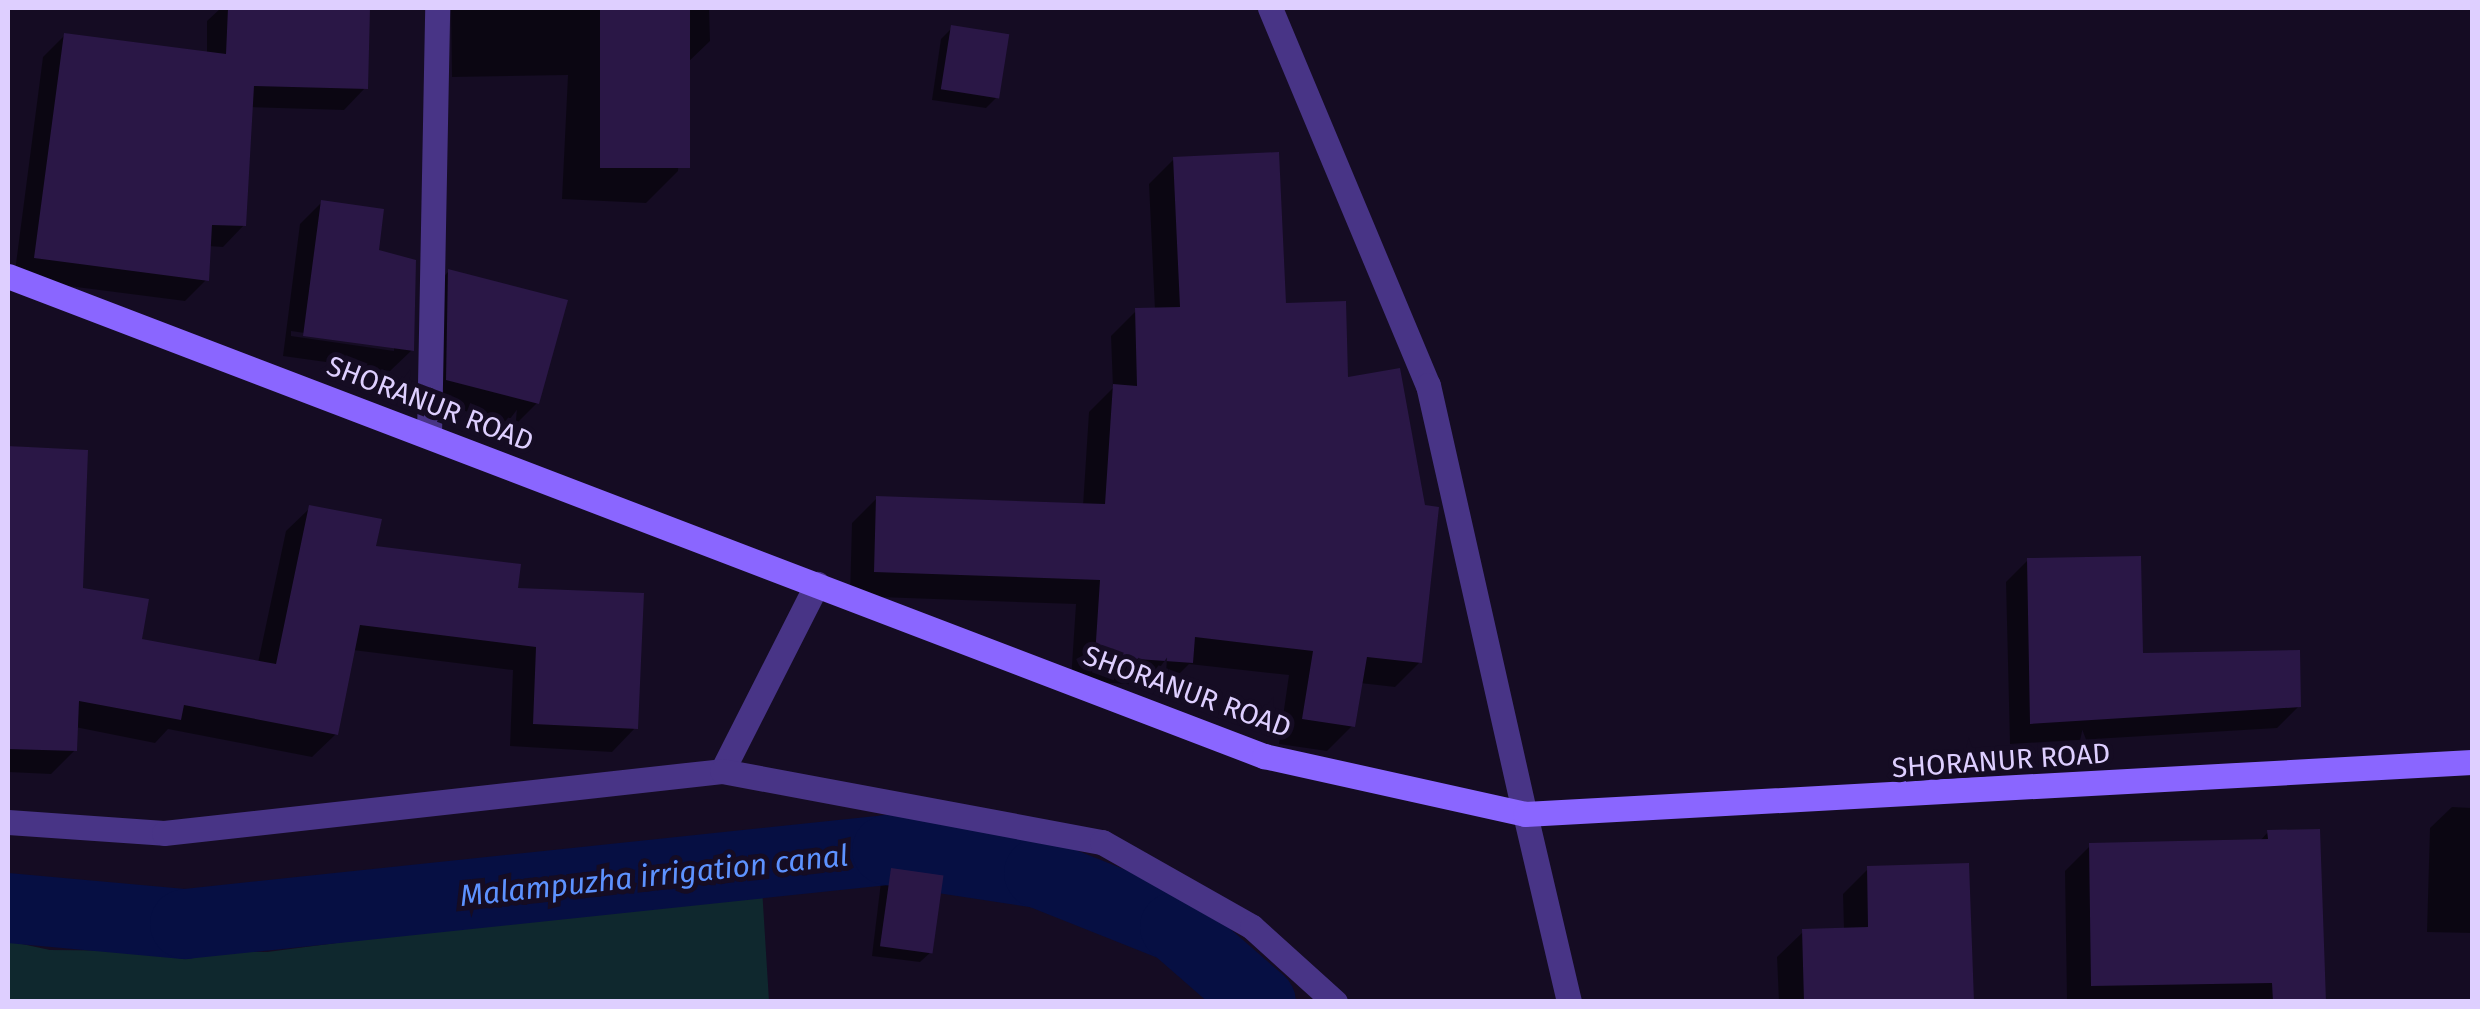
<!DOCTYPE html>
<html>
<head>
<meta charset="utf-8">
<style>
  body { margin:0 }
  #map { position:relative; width:2480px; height:1009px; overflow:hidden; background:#150c23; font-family:"Fira Sans",sans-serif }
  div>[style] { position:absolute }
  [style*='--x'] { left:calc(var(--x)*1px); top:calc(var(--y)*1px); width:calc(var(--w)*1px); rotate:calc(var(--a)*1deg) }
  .green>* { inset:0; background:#0f282e }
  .shadow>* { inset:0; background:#0007 }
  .canal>* { height:70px; margin:-35px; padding:0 35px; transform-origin:35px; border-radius:35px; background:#060f43 }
  .building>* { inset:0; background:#2a1746; transform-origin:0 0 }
  .minor>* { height:25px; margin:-12.5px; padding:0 12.5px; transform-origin:12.5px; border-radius:12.5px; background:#483486 }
  .tertiary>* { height:25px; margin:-12.5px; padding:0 12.5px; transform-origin:12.5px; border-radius:12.5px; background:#483486 }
  .secondary>* { height:25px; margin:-12.5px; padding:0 12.5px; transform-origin:12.5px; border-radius:12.5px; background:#8a66ff }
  span { translate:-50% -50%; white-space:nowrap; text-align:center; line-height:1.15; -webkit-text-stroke:10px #150c23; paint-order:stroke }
  .street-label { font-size:28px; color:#decfff }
  .water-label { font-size:30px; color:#5d92ff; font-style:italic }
  .frame { position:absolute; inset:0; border:10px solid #decfff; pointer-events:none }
</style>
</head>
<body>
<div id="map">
  <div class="green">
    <div style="clip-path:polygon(762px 888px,769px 1001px,8px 1001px,8px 941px,50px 950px,267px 952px)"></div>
  </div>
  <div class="shadow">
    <div style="clip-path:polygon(221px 8px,367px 8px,365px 88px,344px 110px,250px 107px,244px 225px,223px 247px,208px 246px,206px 280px,185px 301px,14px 279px,43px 57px,65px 35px,207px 54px,207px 21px)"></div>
    <div style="clip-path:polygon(451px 8px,709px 8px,710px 41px,684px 66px,678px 171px,646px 203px,562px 199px,568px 75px,452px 77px)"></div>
    <div style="clip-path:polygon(952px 28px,997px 97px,986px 108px,932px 100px,941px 39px)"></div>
    <div style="clip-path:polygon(1174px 159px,1346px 380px,1420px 662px,1395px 687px,1360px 683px,1352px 726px,1327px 751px,1279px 744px,1289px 675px,1189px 664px,1166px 687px,1071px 680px,1076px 604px,850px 596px,852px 523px,877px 498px,1083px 506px,1089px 412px,1113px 388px,1111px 336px,1136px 311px,1155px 310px,1149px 184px)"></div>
    <div style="clip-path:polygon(evenodd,322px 202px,412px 350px,390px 371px,283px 356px,300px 224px,322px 202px,291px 331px,394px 346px,394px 351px,291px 336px,291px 331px)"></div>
    <div style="clip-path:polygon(449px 271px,537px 403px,516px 424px,426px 401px,428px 293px)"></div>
    <div style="clip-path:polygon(8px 446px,85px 452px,80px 590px,139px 641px,258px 663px,286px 531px,310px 508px,374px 548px,515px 590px,635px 728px,612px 752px,510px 746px,513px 670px,353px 650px,336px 734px,312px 757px,168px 729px,155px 743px,75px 727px,75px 750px,51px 774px,8px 772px)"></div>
    <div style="clip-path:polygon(2028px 560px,2141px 656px,2299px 706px,2277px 728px,2010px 744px,2006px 582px)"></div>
    <div style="clip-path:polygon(2452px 807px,2472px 808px,2472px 933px,2427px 932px,2430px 828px)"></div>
    <div style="clip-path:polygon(2268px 832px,2323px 1002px,2067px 1002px,2065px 871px,2090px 846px,2259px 842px)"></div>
    <div style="clip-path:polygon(1868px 869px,1971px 1002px,1779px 1002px,1777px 957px,1803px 932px,1844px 930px,1843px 894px)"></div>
    <div style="clip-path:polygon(892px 871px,932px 951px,920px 962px,872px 956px,881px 882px)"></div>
  </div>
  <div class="canal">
    <div style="--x:8;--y:908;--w:178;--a:5.2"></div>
    <div style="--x:185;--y:924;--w:706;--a:-6.02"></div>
    <div style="--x:887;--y:850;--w:154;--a:8.6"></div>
    <div style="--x:1039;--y:873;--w:146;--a:21.7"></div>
    <div style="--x:1175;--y:927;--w:114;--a:41.1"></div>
  </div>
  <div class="building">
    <div style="clip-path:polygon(228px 8px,370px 8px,368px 89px,254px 86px,246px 226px,212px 225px,209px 281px,34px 258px,64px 33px,226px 54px)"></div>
    <div style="left:600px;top:8px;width:90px;height:160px"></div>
    <div style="left:951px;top:25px;width:59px;height:65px;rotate:9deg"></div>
    <div style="clip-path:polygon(1279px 152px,1286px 303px,1346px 301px,1348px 377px,1400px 368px,1425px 505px,1439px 507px,1422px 663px,1367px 657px,1355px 727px,1302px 719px,1313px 651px,1195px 637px,1193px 663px,1095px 656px,1100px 580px,874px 572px,876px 496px,1105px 504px,1113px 384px,1137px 386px,1135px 308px,1180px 307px,1173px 157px)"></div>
    <div style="clip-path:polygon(321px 200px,384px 209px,379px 250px,416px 260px,414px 351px,303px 336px)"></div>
    <div style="clip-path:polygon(448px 269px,568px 300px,539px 404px,446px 380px)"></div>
    <div style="clip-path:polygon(8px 446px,88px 450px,83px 588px,149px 599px,142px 639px,276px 664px,309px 505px,382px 519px,376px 546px,521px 564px,518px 588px,644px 593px,638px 729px,533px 724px,536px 647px,360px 625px,338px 735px,184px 705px,181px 720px,79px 701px,77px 751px,8px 749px)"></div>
    <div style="clip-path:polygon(2141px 556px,2143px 653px,2300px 650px,2301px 707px,2030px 724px,2027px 558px)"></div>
    <div style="clip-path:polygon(2320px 829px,2326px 1002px,2273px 1002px,2272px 983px,2091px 986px,2089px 843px,2268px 839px,2267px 830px)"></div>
    <div style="clip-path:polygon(1969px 863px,1974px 1002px,1804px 1002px,1802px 929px,1868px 927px,1867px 866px)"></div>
    <div style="left:891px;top:868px;width:53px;height:79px;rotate:8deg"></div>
  </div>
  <div class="minor">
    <div style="--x:429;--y:436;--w:428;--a:-88.9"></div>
    <div style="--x:722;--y:771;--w:210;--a:-63.1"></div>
    <div style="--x:1525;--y:814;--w:193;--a:76.8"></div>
    <div style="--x:8;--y:822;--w:156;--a:4"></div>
    <div style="--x:164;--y:833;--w:561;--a:-6.34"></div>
    <div style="--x:722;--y:771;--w:387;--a:10.6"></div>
    <div style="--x:1102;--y:842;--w:172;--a:29.5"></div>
    <div style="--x:1252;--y:927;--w:112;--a:42.1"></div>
  </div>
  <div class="tertiary">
    <div style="--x:1270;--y:8;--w:409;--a:67.3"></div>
    <div style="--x:1428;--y:385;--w:440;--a:77.3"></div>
  </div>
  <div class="secondary">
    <div style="--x:8;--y:276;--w:1345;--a:20.92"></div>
    <div style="--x:1264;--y:756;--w:267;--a:12.5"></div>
    <div style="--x:1525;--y:814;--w:948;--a:-3.14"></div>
  </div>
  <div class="street-label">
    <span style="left:430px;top:404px;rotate:21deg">SHORANUR ROAD</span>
    <span style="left:1187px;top:692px;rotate:20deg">SHORANUR ROAD</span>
    <span style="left:2001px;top:761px;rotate:-4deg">SHORANUR ROAD</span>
  </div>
  <div class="water-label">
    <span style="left:654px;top:876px;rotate:-6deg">Malampuzha irrigation canal</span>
  </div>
  <div class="frame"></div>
</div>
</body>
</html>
